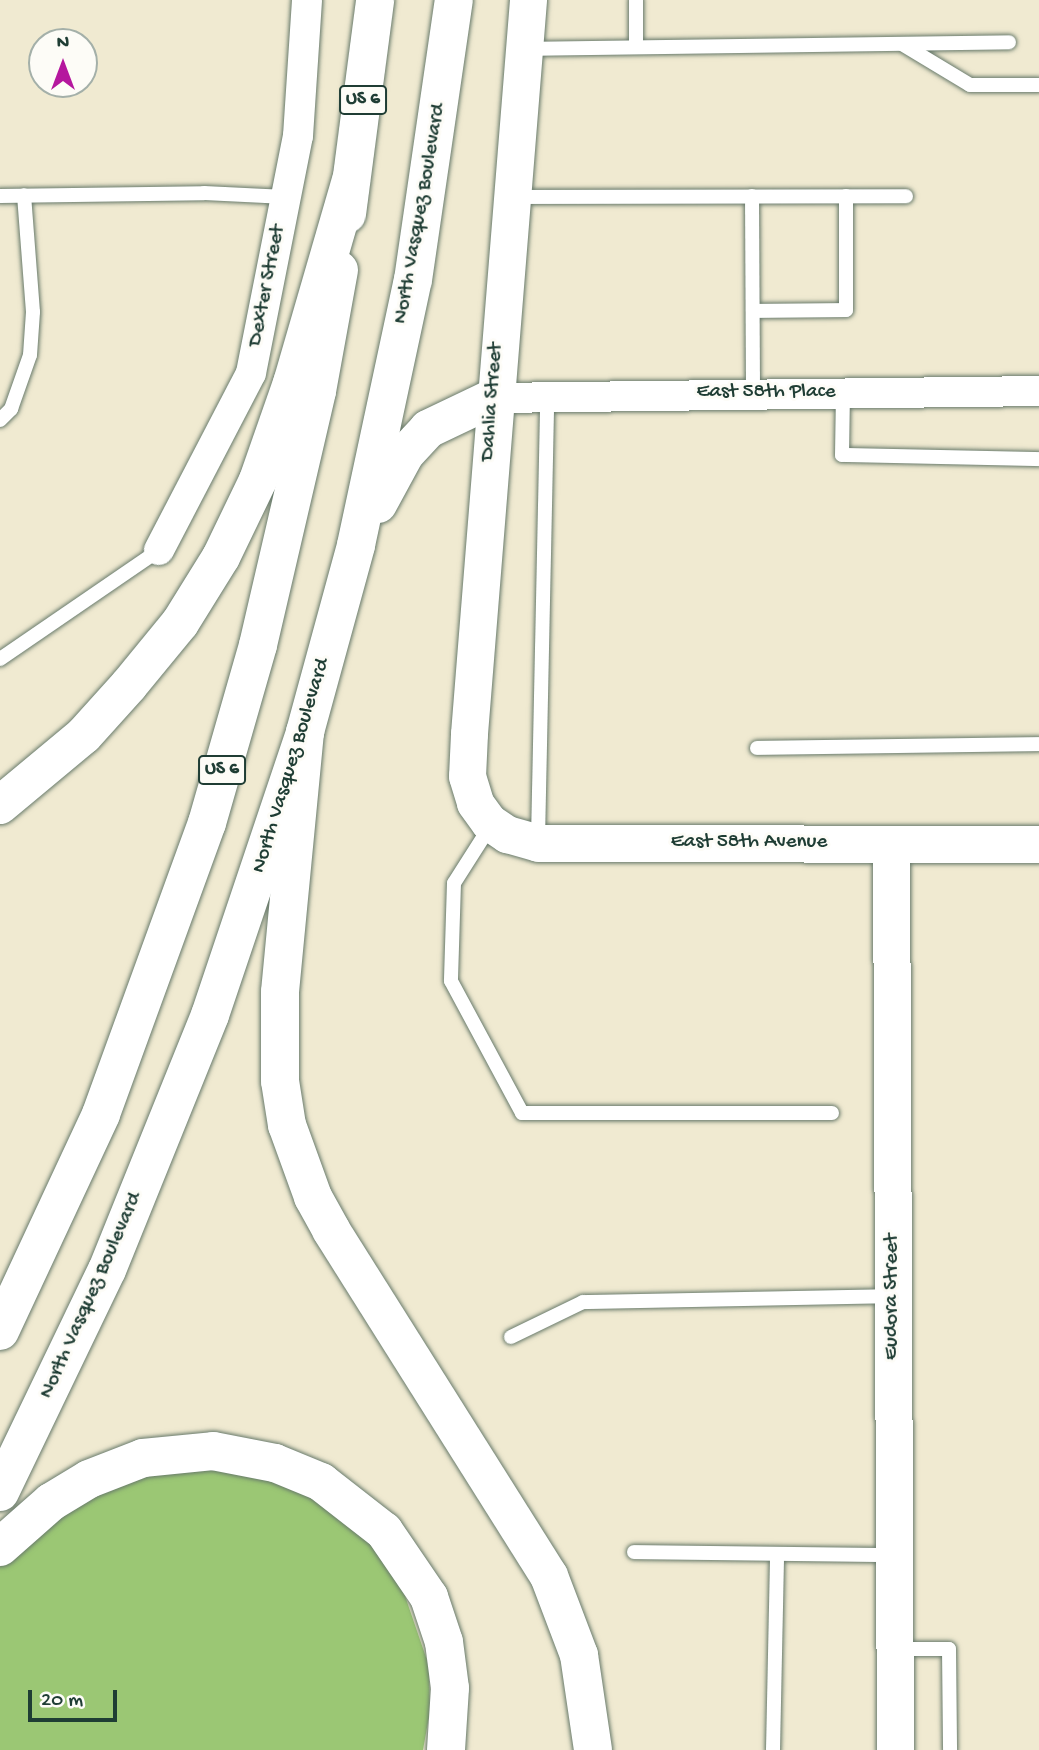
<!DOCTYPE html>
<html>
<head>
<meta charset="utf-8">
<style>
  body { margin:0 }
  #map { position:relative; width:1039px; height:1750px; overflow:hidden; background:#f0ead1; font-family:"Gochi Hand",sans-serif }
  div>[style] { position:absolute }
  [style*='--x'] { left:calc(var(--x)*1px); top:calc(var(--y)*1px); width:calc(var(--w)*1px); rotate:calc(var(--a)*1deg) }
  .green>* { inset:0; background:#9bc774 }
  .roads { filter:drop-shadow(0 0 2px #687a6b) drop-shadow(0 0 2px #687a6b) }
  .service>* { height:14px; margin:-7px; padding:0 7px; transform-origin:7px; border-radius:7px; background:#fff }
  .minor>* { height:30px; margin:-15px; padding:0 15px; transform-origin:15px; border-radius:15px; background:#fff }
  .tertiary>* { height:37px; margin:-18.5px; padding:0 18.5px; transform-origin:18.5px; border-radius:18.5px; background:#fff }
  .trunk>* { height:38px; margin:-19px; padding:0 19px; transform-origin:19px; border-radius:19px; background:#fff }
  .motorway>* { height:38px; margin:-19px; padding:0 19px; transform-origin:19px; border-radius:19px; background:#fff }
  span { translate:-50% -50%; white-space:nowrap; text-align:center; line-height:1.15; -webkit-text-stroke:6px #fdfcf7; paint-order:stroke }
  .shield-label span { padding:2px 5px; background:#fdfcf7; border:2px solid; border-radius:5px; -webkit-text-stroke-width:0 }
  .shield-label { font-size:19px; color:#1f3d34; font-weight:700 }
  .street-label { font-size:21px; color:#1f3d34 }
  .north { position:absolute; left:28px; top:28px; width:70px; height:70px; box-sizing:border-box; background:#fdfcf7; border:2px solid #a4b0a9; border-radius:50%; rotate:0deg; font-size:19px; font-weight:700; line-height:28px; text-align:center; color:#1f3d34 }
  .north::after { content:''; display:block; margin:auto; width:24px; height:32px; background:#b5179e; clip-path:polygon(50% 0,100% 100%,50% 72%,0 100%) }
  .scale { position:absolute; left:28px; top:1690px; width:89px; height:32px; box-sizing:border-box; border:4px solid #1f3d34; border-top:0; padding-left:9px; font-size:21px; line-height:24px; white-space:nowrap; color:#1f3d34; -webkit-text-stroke:5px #fdfcf7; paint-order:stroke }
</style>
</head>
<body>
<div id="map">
  <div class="green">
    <div style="clip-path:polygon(209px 1465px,302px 1489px,372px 1541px,402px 1587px,429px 1666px,430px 1711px,423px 1750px,0 1750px,0 1567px,12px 1549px,107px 1484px)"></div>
  </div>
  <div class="roads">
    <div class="service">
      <div style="--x:636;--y:0;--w:47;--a:90"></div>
      <div style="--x:902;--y:44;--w:79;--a:31.1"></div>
      <div style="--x:970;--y:85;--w:69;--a:0"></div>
      <div style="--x:525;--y:49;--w:484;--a:-0.8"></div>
      <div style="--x:0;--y:196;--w:204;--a:-0.8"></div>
      <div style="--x:204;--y:193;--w:82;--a:2.8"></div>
      <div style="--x:752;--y:196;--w:197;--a:89.7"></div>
      <div style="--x:511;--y:197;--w:395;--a:-0.1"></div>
      <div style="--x:753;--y:311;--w:93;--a:-0.6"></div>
      <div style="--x:846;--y:310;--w:114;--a:-90"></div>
      <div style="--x:843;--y:392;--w:63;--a:90.9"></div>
      <div style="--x:842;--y:455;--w:197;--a:1.2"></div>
      <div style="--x:0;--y:420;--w:16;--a:-45"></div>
      <div style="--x:11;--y:409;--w:57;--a:-70.6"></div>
      <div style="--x:30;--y:355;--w:43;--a:-86"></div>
      <div style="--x:33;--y:312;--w:117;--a:-94.4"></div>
      <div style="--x:0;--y:659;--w:193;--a:-34.4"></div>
      <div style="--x:757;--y:748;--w:282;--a:-0.8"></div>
      <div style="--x:491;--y:825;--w:69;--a:122.5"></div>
      <div style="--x:454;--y:883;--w:98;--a:91.8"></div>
      <div style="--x:451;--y:981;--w:150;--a:61.7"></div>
      <div style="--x:522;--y:1113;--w:310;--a:0"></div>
      <div style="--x:538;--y:840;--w:445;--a:-88.8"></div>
      <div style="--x:511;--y:1337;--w:80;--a:-25.9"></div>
      <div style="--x:583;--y:1302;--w:309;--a:-1.1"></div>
      <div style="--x:634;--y:1552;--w:258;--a:0.7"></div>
      <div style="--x:894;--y:1649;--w:55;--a:0"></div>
      <div style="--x:949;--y:1649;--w:101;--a:89.4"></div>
      <div style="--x:773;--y:1750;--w:196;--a:-88.8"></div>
    </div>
    <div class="minor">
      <div style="--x:493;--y:398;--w:546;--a:-0.73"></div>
      <div style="--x:159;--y:550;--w:199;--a:-62.5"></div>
      <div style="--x:251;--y:373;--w:242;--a:-78.8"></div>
      <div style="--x:298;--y:136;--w:136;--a:-86.2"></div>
    </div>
    <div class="tertiary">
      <div style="--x:528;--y:0;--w:736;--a:94.6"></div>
      <div style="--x:469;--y:734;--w:42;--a:92.7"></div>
      <div style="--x:467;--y:776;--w:28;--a:73"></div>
      <div style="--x:475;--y:803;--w:24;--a:54"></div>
      <div style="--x:489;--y:822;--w:22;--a:34"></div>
      <div style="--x:507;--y:834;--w:32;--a:16"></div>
      <div style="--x:538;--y:843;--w:501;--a:0.11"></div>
      <div style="--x:891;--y:844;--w:906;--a:89.75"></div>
    </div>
    <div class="trunk">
      <div style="--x:347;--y:214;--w:216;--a:-82.5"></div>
      <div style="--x:378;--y:504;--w:57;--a:-61.6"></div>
      <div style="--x:405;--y:454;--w:34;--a:-47"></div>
      <div style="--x:428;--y:429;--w:72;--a:-25.5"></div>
      <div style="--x:0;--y:1331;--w:239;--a:-65"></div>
      <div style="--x:101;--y:1114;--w:310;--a:-70"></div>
      <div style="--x:207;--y:823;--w:185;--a:-74"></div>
      <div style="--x:258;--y:645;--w:261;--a:-76.9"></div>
      <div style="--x:317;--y:391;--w:123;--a:-79.7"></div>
      <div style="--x:0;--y:1492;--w:246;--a:-64.3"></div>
      <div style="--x:107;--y:1270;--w:275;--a:-68"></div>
      <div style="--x:210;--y:1015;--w:299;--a:-71.4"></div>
      <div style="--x:305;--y:732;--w:194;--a:-74.7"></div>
      <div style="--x:356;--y:545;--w:271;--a:-77.9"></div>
      <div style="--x:413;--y:280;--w:283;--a:-81.7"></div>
    </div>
    <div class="motorway">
      <div style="--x:305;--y:732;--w:261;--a:95.5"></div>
      <div style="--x:280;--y:992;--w:89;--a:90"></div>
      <div style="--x:280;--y:1081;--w:45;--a:81"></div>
      <div style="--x:287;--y:1125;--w:77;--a:70.1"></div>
      <div style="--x:313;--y:1197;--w:38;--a:61"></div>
      <div style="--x:331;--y:1230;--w:409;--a:57.8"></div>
      <div style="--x:549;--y:1576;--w:85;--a:69.2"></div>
      <div style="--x:579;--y:1655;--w:96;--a:81.6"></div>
      <div style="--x:0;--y:805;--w:109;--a:-39.8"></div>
      <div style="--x:84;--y:735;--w:67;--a:-48"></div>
      <div style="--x:129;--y:685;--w:80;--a:-50.6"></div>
      <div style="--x:180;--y:623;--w:78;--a:-58.2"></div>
      <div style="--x:221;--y:557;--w:85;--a:-64.3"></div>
      <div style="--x:258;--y:480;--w:103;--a:-70.7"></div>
      <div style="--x:292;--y:383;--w:211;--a:-73.8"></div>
      <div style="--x:0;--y:1547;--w:68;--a:-41.4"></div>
      <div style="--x:51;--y:1502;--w:44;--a:-31.2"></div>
      <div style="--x:89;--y:1479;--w:58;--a:-21.3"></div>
      <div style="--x:143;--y:1458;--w:70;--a:-5.7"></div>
      <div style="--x:213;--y:1451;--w:63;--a:11"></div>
      <div style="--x:275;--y:1463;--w:50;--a:22.4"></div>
      <div style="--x:321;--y:1482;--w:80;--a:37.9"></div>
      <div style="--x:384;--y:1531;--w:80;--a:55.7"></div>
      <div style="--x:429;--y:1597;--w:47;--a:71.6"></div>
      <div style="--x:444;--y:1642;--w:46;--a:82.6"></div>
      <div style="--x:450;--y:1688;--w:62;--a:93.7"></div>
    </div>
  </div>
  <div class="shield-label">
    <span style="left:363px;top:100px">US 6</span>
    <span style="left:222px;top:770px">US 6</span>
  </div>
  <div class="street-label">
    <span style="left:421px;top:214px;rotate:-80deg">North Vasquez Boulevard</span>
    <span style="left:268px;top:286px;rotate:-79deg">Dexter Street</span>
    <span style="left:766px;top:393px">East 58th Place</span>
    <span style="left:493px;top:402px;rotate:-86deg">Dahlia Street</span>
    <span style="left:292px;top:766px;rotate:-73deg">North Vasquez Boulevard</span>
    <span style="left:749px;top:843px">East 58th Avenue</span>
    <span style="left:92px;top:1296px;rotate:-66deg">North Vasquez Boulevard</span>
    <span style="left:893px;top:1297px;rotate:-90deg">Eudora Street</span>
  </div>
  <div class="north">N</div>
  <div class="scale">20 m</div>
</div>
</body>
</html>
